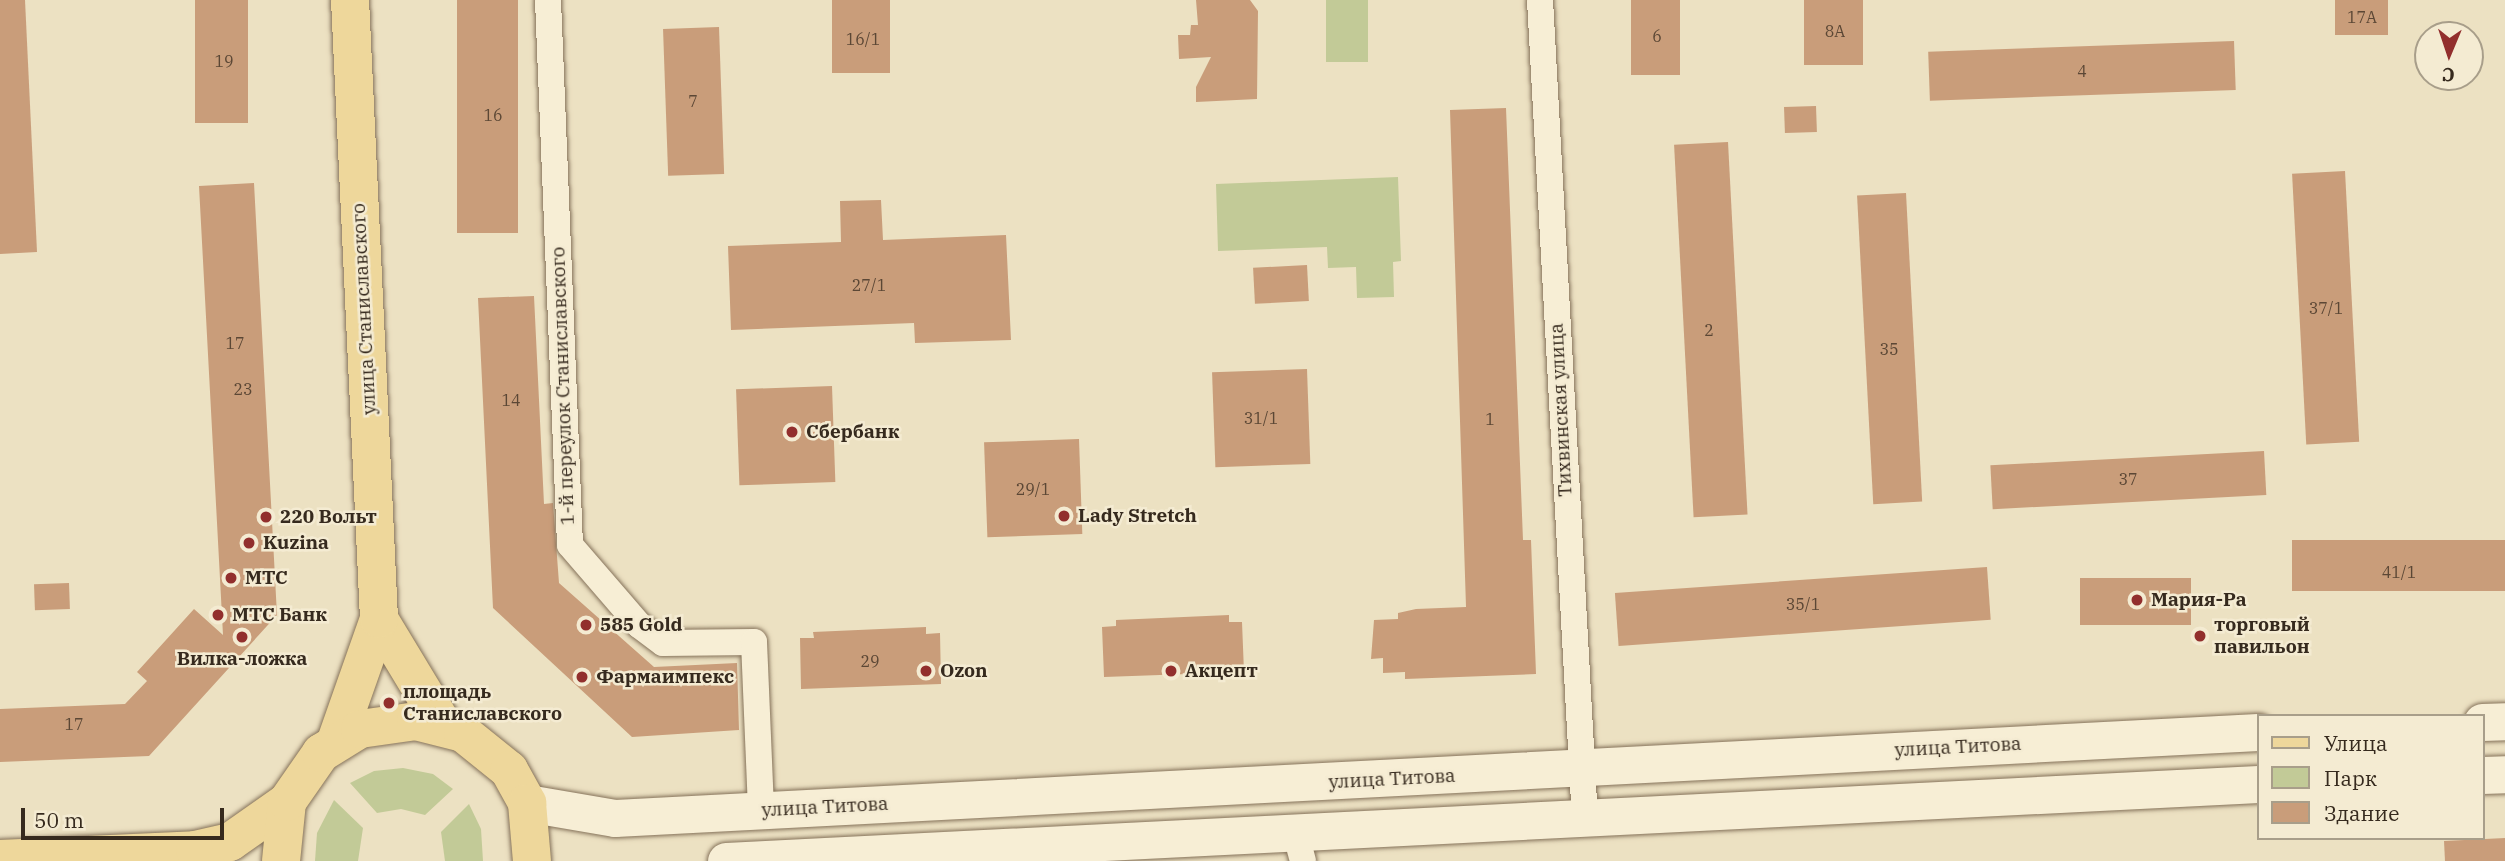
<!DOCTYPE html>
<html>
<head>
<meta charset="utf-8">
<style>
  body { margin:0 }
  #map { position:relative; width:2505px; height:861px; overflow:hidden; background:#ece1c2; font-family:"IBM Plex Serif",serif }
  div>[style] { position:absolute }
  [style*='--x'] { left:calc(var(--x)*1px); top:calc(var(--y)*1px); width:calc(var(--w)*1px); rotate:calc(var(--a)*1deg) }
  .green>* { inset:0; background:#c2ca97; transform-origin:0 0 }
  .building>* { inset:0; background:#c99d7a; transform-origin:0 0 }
  .roads { filter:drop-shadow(0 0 2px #85725a) drop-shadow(0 0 2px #85725a) }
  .street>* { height:26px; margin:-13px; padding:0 13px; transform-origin:13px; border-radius:13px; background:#f7eed5 }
  .secondary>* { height:37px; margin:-18.5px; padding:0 18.5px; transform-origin:18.5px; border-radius:18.5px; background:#f7eed5 }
  .primary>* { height:38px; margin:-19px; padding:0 19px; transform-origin:19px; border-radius:19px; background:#eed79b }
  .dots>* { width:19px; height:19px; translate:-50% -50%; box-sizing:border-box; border:4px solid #f4ebd2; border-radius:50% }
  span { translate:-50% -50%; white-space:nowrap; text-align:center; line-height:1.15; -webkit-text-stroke:5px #f4ebd2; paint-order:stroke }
  .number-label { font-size:16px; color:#5b4735 }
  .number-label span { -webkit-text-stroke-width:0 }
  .street-label { font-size:19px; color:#362a1e }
  .poi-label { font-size:19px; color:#362a1e; font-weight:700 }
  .left { translate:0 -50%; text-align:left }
  .legend { position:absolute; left:2257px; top:714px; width:228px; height:126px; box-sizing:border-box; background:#f4ebd2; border:2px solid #a89e8a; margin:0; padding:9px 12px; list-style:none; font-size:21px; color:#362a1e }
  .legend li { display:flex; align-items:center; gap:14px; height:35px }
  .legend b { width:35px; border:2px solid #a89e8a }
  .north { position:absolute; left:2414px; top:21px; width:70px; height:70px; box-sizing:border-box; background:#f4ebd2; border:2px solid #a89e8a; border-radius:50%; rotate:182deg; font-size:19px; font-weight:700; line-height:28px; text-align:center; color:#362a1e }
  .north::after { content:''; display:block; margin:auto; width:24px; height:32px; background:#922f2d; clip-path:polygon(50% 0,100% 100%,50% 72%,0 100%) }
  .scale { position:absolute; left:21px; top:808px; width:203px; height:32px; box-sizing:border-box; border:4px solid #362a1e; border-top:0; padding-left:9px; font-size:21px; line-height:24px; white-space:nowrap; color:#362a1e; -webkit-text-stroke:5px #f4ebd2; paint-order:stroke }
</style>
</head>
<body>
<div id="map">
  <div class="green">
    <div style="left:1326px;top:0;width:42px;height:62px"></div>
    <div style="clip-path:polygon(1398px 177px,1401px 261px,1393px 262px,1394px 297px,1357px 298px,1356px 267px,1328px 268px,1327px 247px,1218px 251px,1216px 184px)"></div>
    <div style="clip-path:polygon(403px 768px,433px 774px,453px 789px,425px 815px,401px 809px,377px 813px,350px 783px,374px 771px)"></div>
    <div style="clip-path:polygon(334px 800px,363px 828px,358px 861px,315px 861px,317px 833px)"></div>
    <div style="clip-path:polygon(469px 804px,481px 829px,483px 861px,445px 861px,441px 832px)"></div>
  </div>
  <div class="building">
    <div style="clip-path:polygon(0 0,25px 0,37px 252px,0 254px)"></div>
    <div style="left:195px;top:0;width:53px;height:123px"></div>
    <div style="left:457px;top:0;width:61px;height:233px"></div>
    <div style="left:832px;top:0;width:58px;height:73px"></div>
    <div style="clip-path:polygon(1196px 0,1250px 0,1258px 11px,1257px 99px,1196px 102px,1196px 87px,1211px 57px,1179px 59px,1178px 35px,1190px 35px,1191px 25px,1198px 25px)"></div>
    <div style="left:1631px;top:0;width:49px;height:75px"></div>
    <div style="left:1804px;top:0;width:59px;height:65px"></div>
    <div style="left:2335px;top:0;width:53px;height:35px"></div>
    <div style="left:719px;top:27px;width:147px;height:56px;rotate:88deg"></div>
    <div style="left:2234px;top:41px;width:49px;height:306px;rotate:88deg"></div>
    <div style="left:1816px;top:106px;width:26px;height:32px;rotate:88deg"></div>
    <div style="clip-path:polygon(1506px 108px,1523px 540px,1531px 540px,1536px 674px,1405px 679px,1405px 672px,1383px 673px,1383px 658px,1371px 659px,1374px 620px,1398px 619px,1398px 613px,1416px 609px,1466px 607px,1450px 110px)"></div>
    <div style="left:1728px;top:142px;width:373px;height:54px;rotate:87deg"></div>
    <div style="left:2345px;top:171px;width:271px;height:53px;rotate:87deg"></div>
    <div style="clip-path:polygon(254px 183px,277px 615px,149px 756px,0 762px,0 709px,125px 704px,147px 681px,137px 672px,194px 609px,223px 635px,199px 186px)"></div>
    <div style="left:1906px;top:193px;width:309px;height:49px;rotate:87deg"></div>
    <div style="clip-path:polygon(881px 200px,883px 240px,1006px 235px,1011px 340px,915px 343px,914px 323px,731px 330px,728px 246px,841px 242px,840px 201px)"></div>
    <div style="left:1307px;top:265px;width:36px;height:54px;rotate:87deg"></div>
    <div style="clip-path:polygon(534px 296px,544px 504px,553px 503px,559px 583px,654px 667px,737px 663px,739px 730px,632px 737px,493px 608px,478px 298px)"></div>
    <div style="left:1307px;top:369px;width:95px;height:95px;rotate:88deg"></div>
    <div style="left:832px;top:386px;width:96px;height:96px;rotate:88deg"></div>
    <div style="left:1079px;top:439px;width:95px;height:95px;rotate:88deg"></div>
    <div style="left:2264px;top:451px;width:44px;height:274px;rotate:87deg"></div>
    <div style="left:2505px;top:540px;width:51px;height:213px;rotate:90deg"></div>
    <div style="left:1987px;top:567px;width:53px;height:373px;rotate:86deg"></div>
    <div style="left:2080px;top:578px;width:111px;height:47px"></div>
    <div style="left:69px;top:583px;width:26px;height:35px;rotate:88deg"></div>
    <div style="clip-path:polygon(1229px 615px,1229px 622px,1242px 622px,1244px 672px,1104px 677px,1102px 627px,1116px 626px,1116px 620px)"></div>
    <div style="clip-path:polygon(926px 627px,926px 634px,940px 633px,941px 684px,801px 689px,800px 638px,814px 638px,813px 632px)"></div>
    <div style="clip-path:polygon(2505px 838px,2505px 861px,2445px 861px,2444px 841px)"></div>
  </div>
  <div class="roads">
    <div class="street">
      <div style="--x:548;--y:0;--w:545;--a:87.69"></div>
      <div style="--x:570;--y:545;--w:106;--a:49.2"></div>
      <div style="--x:639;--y:625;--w:30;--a:37"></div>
      <div style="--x:663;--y:643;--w:91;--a:-0.6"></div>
      <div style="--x:754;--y:642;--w:168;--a:87.6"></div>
      <div style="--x:1540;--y:0;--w:820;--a:86.86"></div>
      <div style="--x:1296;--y:835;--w:27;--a:75"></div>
    </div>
    <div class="secondary">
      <div style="--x:2482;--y:722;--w:23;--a:-2"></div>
      <div style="--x:2482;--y:775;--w:23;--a:-2"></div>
      <div style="--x:527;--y:803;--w:89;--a:9.7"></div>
      <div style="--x:615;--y:818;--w:1645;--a:-3"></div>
      <div style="--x:726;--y:861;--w:1534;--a:-2.88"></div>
    </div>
    <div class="primary">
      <div style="--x:379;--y:619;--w:124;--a:58.9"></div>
      <div style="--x:336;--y:741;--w:129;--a:-70.6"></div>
      <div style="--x:379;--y:619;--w:620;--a:-92.68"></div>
      <div style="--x:0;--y:859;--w:195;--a:-2.6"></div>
      <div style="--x:195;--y:850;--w:36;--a:-13"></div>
      <div style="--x:230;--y:842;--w:70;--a:-35.1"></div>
      <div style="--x:281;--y:861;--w:59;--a:-84.2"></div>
      <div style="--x:287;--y:802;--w:60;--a:-55.2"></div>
      <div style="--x:321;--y:753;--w:46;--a:-31.6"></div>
      <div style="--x:360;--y:729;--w:57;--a:-8.1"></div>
      <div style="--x:416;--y:721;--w:49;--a:14.3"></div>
      <div style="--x:463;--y:733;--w:59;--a:38.8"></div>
      <div style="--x:509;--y:770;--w:38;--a:61"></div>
      <div style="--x:527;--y:803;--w:58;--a:85.1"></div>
    </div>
  </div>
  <div class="dots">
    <div style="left:792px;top:432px;background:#922f2d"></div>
    <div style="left:1064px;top:516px;background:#922f2d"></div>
    <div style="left:266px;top:517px;background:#922f2d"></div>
    <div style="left:249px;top:543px;background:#922f2d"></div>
    <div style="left:231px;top:578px;background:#922f2d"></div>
    <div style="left:2137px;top:600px;background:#922f2d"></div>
    <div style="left:218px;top:615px;background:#922f2d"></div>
    <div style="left:586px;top:625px;background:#922f2d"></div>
    <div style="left:2200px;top:636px;background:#922f2d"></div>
    <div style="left:242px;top:637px;background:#922f2d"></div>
    <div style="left:926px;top:671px;background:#922f2d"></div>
    <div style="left:1171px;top:671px;background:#922f2d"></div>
    <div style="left:582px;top:677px;background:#922f2d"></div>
    <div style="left:389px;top:703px;background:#922f2d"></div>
  </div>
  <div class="number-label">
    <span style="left:2362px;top:17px">17А</span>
    <span style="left:1835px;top:31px">8А</span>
    <span style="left:1657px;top:36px">6</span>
    <span style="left:863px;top:39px">16/1</span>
    <span style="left:224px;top:61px">19</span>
    <span style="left:2082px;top:71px">4</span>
    <span style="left:693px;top:101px">7</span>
    <span style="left:493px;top:115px">16</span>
    <span style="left:869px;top:285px">27/1</span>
    <span style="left:2326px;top:308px">37/1</span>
    <span style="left:1709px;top:330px">2</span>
    <span style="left:235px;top:343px">17</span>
    <span style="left:1889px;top:349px">35</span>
    <span style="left:243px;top:389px">23</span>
    <span style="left:511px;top:400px">14</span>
    <span style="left:1261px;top:418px">31/1</span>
    <span style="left:1490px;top:419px">1</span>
    <span style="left:2128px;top:479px">37</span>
    <span style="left:1033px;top:489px">29/1</span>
    <span style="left:2399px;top:572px">41/1</span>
    <span style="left:1803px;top:604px">35/1</span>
    <span style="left:870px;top:661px">29</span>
    <span style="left:74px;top:724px">17</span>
  </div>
  <div class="street-label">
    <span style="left:364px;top:309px;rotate:-93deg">улица Станиславского</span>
    <span style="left:563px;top:386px;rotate:-92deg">1-й переулок Станиславского</span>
    <span style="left:1561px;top:410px;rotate:-93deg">Тихвинская улица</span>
    <span style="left:1958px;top:747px;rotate:-3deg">улица Титова</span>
    <span style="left:1392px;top:779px;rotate:-3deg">улица Титова</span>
    <span style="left:825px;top:807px;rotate:-3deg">улица Титова</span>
  </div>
  <div class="poi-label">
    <span class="left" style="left:806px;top:432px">Сбербанк</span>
    <span class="left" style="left:1078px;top:516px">Lady Stretch</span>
    <span class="left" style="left:280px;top:517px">220 Вольт</span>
    <span class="left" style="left:263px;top:543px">Kuzina</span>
    <span class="left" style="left:245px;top:578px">МТС</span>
    <span class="left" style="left:2151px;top:600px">Мария-Ра</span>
    <span class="left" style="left:232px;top:615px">МТС Банк</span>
    <span class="left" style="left:600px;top:625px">585 Gold</span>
    <span class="left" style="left:2214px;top:636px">торговый<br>павильон</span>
    <span style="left:242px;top:659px">Вилка-ложка</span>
    <span class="left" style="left:940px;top:671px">Ozon</span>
    <span class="left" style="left:1185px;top:671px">Акцепт</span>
    <span class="left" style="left:596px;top:677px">Фармаимпекс</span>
    <span class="left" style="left:403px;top:703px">площадь<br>Станиславского</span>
  </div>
  <ul class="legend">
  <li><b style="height:9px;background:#eed79b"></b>Улица</li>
  <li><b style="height:19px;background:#c2ca97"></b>Парк</li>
  <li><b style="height:19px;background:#c99d7a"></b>Здание</li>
  </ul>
  <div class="north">С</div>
  <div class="scale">50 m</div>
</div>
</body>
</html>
